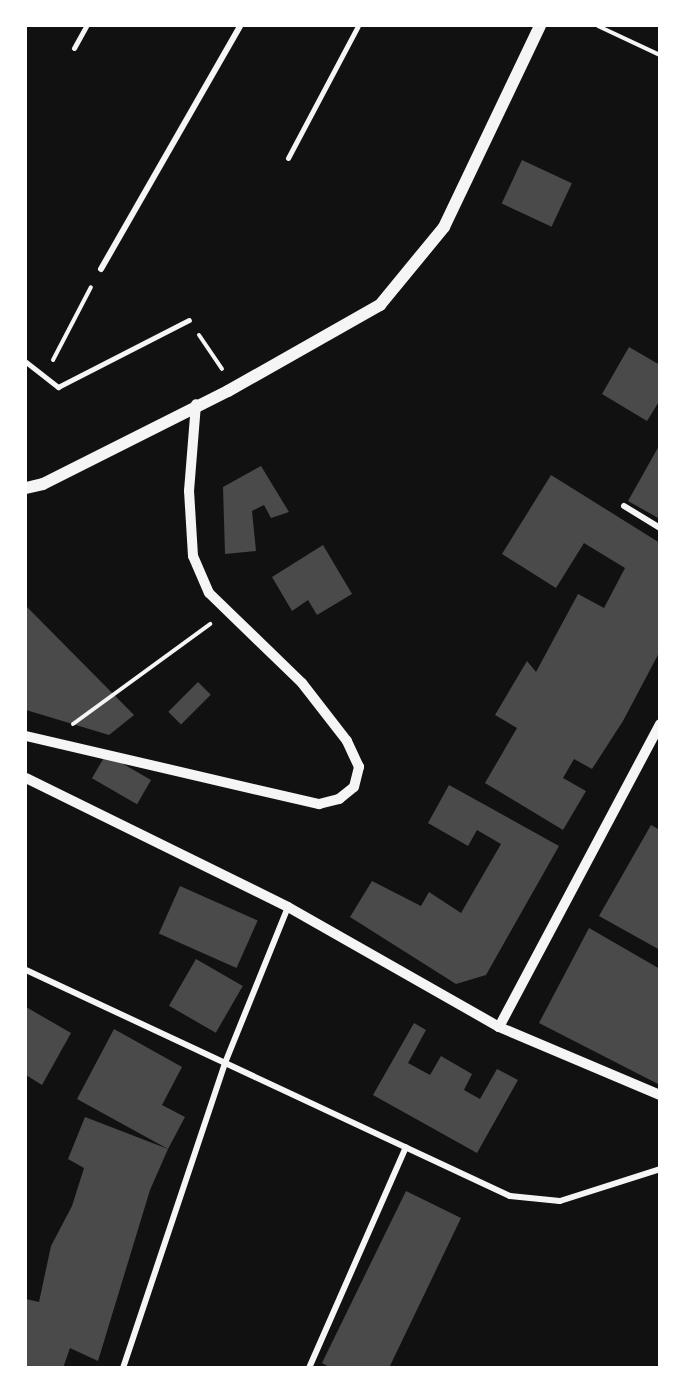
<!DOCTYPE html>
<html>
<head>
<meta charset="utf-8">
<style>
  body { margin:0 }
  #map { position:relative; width:685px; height:1393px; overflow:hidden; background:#111; font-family:"Source Serif 4",serif }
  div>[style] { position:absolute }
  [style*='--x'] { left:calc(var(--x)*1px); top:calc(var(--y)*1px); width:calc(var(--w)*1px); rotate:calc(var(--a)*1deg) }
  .building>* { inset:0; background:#4a4a4a; transform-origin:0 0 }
  .path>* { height:4px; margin:-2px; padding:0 2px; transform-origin:2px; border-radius:2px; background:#f5f5f5 }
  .pedestrian>* { height:5px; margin:-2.5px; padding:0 2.5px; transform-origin:2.5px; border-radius:2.5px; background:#f5f5f5 }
  .minor>* { height:6px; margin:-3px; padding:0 3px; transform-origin:3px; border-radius:3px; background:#f5f5f5 }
  .tertiary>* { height:10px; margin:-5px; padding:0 5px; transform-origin:5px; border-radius:5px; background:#f5f5f5 }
  .secondary>* { height:12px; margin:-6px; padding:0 6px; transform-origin:6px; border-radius:6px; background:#f5f5f5 }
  span { translate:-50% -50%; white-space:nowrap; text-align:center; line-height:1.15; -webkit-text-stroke:4.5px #fff; paint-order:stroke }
  .frame { position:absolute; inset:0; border:27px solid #fff; pointer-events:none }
</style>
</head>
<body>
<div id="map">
  <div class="building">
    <div style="left:522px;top:160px;width:55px;height:48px;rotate:25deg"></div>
    <div style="clip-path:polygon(629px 347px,660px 365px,660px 400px,647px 421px,602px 394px)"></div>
    <div style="clip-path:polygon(660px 444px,660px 519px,628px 501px)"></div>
    <div style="clip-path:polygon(261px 466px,289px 512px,271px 518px,264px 505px,252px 511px,256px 551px,225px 554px,223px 487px)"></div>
    <div style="clip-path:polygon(551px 475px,660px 543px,660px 651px,623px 721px,592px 769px,574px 759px,563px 778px,586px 791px,563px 830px,485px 783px,517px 728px,495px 715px,527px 661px,536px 672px,578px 594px,604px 608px,625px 568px,584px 543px,556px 588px,502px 554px)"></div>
    <div style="clip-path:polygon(323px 545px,352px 594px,317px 615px,308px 600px,292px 611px,272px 577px)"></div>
    <div style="clip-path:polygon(26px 606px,134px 715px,109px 735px,26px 710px)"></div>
    <div style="left:198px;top:682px;width:18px;height:42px;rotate:45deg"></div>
    <div style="left:106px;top:754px;width:52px;height:28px;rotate:30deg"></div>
    <div style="clip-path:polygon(449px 785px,559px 846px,486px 975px,456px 984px,350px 917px,372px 881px,421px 906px,429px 892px,461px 913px,501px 844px,477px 830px,468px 846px,428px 823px)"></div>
    <div style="clip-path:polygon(651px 825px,660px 830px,660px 950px,599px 916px)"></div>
    <div style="left:180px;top:886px;width:85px;height:52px;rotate:24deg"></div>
    <div style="clip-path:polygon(589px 928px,660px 969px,660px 1085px,539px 1023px)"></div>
    <div style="left:196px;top:959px;width:54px;height:54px;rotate:30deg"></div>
    <div style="clip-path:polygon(26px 1007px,71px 1033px,42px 1085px,26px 1075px)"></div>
    <div style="clip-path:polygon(414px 1023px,426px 1030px,408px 1063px,430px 1075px,441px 1056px,472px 1074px,464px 1090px,480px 1099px,497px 1069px,518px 1080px,477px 1153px,373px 1095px)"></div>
    <div style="clip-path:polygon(114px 1029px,182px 1067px,162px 1105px,185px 1117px,168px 1149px,77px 1099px)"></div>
    <div style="clip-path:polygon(85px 1117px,168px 1149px,150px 1190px,98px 1361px,70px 1348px,63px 1368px,26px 1368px,26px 1299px,39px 1302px,51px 1246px,72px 1206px,84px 1168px,68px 1159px)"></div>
    <div style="clip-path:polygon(406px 1191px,461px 1218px,389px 1368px,331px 1368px,322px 1363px)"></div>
  </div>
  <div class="path">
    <div style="--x:598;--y:26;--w:68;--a:25.1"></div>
    <div style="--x:199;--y:335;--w:41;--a:55.9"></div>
    <div style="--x:53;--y:360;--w:82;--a:-62.5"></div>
    <div style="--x:73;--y:724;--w:170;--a:-36.1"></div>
  </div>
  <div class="pedestrian">
    <div style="--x:74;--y:48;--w:25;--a:-61"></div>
    <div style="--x:288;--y:158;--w:149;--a:-62.1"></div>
    <div style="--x:26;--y:362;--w:41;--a:38"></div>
    <div style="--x:58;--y:387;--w:147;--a:-27.1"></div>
  </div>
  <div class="minor">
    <div style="--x:101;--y:269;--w:280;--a:-60.2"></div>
    <div style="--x:624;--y:506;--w:42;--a:31.4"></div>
    <div style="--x:26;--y:970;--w:534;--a:25.03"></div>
    <div style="--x:510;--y:1196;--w:50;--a:5.7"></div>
    <div style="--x:560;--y:1201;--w:105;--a:-17.7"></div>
    <div style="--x:123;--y:1368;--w:322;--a:-71.5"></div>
    <div style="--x:225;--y:1063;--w:168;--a:-68"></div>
    <div style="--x:309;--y:1368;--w:241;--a:-66.3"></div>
  </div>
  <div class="tertiary">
    <div style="--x:26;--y:736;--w:301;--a:13.1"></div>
    <div style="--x:319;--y:804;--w:21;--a:-14"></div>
    <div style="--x:339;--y:799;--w:19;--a:-39"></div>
    <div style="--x:354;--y:787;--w:21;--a:-76"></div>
    <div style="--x:359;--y:767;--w:29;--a:-115"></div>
    <div style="--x:347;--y:741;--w:73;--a:-127.8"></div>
    <div style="--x:302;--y:683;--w:129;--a:-135.9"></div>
    <div style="--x:209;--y:593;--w:40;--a:-113.4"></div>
    <div style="--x:193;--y:556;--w:65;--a:-93.5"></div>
    <div style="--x:189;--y:491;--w:87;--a:-85.4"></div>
    <div style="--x:26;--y:778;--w:292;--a:26.2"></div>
    <div style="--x:288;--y:907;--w:243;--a:29.6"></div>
    <div style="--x:499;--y:1027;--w:175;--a:22.9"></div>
    <div style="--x:499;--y:1027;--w:343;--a:-62"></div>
  </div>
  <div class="secondary">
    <div style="--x:26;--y:488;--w:17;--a:-13"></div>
    <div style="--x:43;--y:484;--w:207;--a:-26.7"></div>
    <div style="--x:228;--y:391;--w:175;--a:-29.5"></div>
    <div style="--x:380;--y:305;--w:101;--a:-50.6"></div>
    <div style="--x:444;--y:227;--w:223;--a:-64.5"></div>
  </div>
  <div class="frame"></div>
</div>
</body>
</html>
